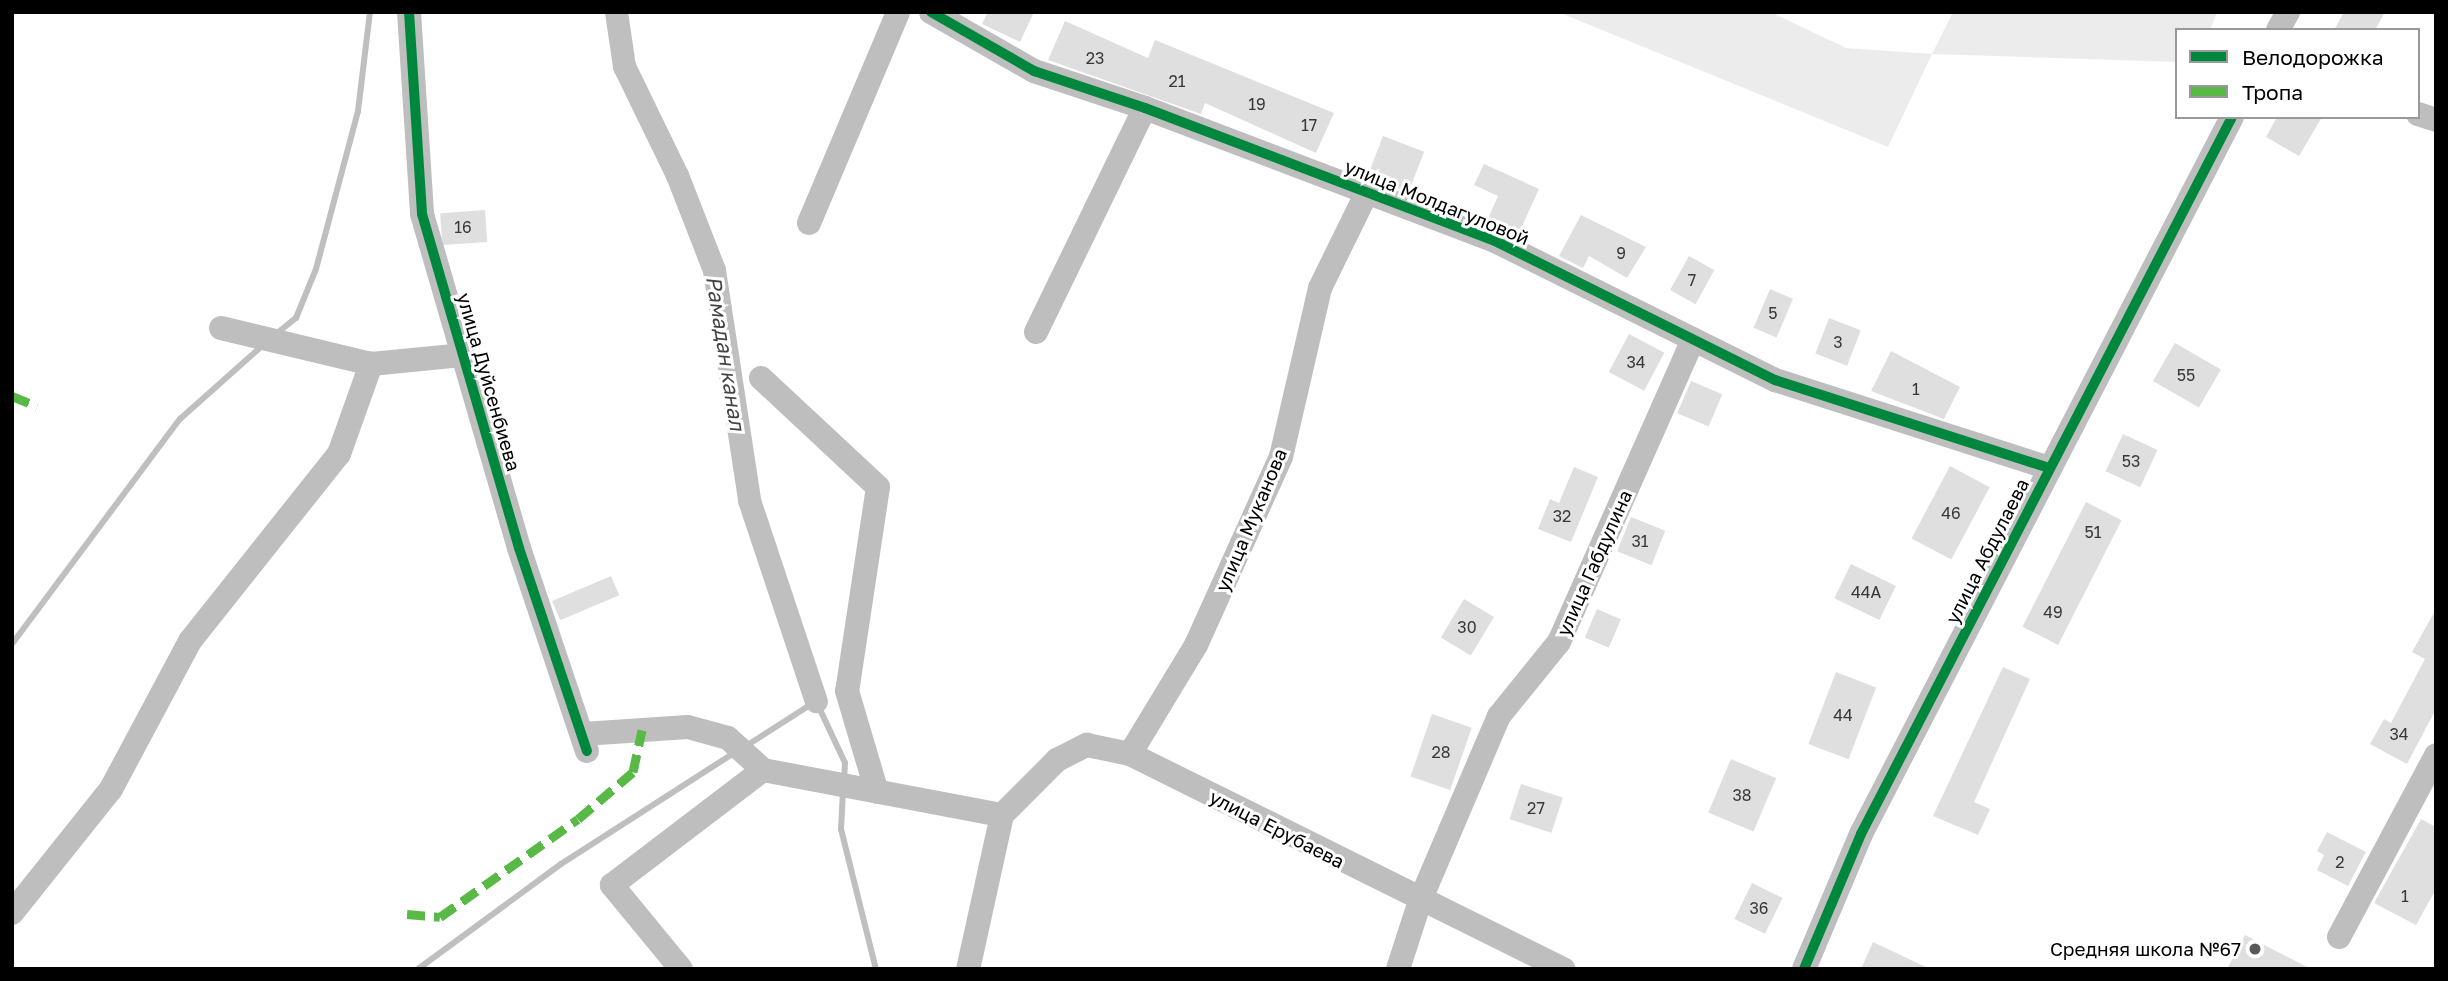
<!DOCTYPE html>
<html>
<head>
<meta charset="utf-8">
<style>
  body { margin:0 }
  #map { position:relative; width:2448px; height:981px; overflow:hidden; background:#fff; font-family:"Golos Text",sans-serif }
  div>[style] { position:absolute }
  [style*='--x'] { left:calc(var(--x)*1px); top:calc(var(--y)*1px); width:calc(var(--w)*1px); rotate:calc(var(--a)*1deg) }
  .green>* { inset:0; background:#ececec }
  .stream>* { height:6px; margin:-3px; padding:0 3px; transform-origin:3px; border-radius:3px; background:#bfbfbf }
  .canal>* { height:23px; margin:-11.5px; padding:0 11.5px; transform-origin:11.5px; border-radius:11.5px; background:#bfbfbf }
  .building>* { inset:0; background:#dfdfdf; transform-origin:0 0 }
  .minor>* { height:24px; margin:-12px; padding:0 12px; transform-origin:12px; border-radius:12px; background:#bebebe }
  .quiet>* { height:9px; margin-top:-4.5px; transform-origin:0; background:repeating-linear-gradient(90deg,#58b947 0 18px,transparent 0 27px) }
  .cycleway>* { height:10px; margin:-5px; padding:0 5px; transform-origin:5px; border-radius:5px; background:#00873e }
  .dots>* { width:19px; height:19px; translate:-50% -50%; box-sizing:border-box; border:4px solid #fff; border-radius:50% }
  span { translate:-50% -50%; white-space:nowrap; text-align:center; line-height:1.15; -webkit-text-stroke:6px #fff; paint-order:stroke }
  .number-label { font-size:16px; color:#383838 }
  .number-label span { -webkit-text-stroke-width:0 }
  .street-label { font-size:19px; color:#000 }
  .poi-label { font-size:19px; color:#000 }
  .right { translate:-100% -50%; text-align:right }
  .water-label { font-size:21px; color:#444; font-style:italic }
  .frame { position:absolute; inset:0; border:14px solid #000; pointer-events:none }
  .legend { position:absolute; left:2175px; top:28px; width:245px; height:91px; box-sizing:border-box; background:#fff; border:2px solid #999; margin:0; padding:9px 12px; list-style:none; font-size:21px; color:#000 }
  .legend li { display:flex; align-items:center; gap:14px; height:35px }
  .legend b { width:35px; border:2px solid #999 }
</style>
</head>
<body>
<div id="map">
  <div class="green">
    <div style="clip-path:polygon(1558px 12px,1770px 12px,1846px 48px,1932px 54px,1953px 12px,2217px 12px,2210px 30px,2177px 30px,2177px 62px,1932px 54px,1888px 147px)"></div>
  </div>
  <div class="stream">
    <div style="--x:276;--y:334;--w:26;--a:-39"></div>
    <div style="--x:296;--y:318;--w:53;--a:-67.8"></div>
    <div style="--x:316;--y:269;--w:163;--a:-75.1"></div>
    <div style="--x:358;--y:111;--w:100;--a:-83.1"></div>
    <div style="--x:12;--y:644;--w:281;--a:-53.3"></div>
    <div style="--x:180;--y:419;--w:111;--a:-41.7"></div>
    <div style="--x:746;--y:746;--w:83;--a:-32.7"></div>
    <div style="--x:816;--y:701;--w:68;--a:64.9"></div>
    <div style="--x:845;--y:763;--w:17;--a:93"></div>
    <div style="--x:843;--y:791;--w:38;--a:93"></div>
    <div style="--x:841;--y:829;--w:144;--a:76"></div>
    <div style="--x:418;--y:969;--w:177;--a:-36.3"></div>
    <div style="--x:561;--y:864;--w:206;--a:-32.7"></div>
  </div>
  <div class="canal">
    <div style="--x:616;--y:12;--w:55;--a:81.6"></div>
    <div style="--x:624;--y:66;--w:121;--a:64.1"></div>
    <div style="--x:677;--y:175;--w:102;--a:68.7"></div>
    <div style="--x:714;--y:270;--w:233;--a:81.3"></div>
    <div style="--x:749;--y:500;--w:212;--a:71.6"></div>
  </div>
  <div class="building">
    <div style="clip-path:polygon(988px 12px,1034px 12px,1020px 42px,982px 24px)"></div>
    <div style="clip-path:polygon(2344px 12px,2385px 12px,2375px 30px,2334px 30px)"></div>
    <div style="clip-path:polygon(1065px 21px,1148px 58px,1155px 40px,1334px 113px,1316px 153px,1205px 103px,1201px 114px,1048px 60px)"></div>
    <div style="clip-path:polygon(2277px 117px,2322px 117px,2299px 156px,2266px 137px)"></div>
    <div style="left:1383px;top:136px;width:44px;height:43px;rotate:21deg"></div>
    <div style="clip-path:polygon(1484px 164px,1539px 189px,1518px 235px,1487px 221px,1498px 196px,1474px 185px)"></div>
    <div style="left:485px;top:210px;width:32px;height:45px;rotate:86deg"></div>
    <div style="clip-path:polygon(1581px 215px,1646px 247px,1627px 278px,1589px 256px,1583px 268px,1559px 256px)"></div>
    <div style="left:1689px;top:256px;width:29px;height:39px;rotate:29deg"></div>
    <div style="left:1770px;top:289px;width:25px;height:42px;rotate:23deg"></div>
    <div style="left:1829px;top:318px;width:34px;height:38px;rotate:21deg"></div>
    <div style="left:1629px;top:334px;width:40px;height:43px;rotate:28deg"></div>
    <div style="left:2175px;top:343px;width:53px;height:44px;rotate:30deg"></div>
    <div style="clip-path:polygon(1891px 351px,1960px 387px,1944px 419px,1871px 391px)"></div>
    <div style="left:1691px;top:381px;width:34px;height:35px;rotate:23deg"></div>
    <div style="left:2123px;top:434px;width:38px;height:41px;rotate:25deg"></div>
    <div style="left:1950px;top:466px;width:45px;height:82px;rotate:28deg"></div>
    <div style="clip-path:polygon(1574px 467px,1598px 477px,1571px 542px,1538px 529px,1550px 499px,1559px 503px)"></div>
    <div style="left:2086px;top:502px;width:40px;height:140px;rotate:27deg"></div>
    <div style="left:1631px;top:517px;width:37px;height:37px;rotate:22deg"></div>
    <div style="left:1851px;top:564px;width:50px;height:38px;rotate:26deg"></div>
    <div style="left:611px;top:576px;width:21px;height:64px;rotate:67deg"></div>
    <div style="left:1464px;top:599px;width:35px;height:45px;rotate:31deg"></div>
    <div style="left:1597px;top:609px;width:26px;height:31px;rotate:23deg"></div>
    <div style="clip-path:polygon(2436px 609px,2436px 709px,2407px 764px,2370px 744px,2384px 719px,2391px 723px,2425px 659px,2412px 652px)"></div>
    <div style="clip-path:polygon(2003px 667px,2030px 679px,1974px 802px,1990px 809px,1978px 835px,1933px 816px)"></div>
    <div style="left:1836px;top:672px;width:43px;height:77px;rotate:21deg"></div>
    <div style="left:1432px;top:714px;width:42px;height:66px;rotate:19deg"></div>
    <div style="left:1731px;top:759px;width:49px;height:58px;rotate:23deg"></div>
    <div style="left:1521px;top:784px;width:44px;height:37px;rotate:18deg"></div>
    <div style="clip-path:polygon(2421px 819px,2436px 827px,2436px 889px,2416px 925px,2374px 903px)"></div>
    <div style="clip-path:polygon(2327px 832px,2366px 852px,2348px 886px,2317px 870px,2324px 855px,2317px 851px)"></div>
    <div style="left:1752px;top:883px;width:34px;height:40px;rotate:26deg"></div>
    <div style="clip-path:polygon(2245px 935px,2311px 969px,2227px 969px)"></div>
    <div style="clip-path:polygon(1873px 942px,1930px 969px,1861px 969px)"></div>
  </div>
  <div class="minor">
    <div style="--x:409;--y:12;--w:202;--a:86.3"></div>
    <div style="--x:422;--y:214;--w:348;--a:73.8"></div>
    <div style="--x:519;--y:548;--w:214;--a:71.5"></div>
    <div style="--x:931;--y:12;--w:119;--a:29.8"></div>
    <div style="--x:1034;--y:71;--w:117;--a:18.4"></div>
    <div style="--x:1145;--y:108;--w:374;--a:20.8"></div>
    <div style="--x:1495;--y:241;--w:313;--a:26.4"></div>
    <div style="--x:1775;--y:380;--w:288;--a:17.8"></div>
    <div style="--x:2278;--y:30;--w:21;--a:-61"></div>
    <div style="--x:2418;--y:114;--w:19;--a:18"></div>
    <div style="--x:809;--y:223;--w:229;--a:-67.1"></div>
    <div style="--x:221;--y:328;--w:154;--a:13.5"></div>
    <div style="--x:371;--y:364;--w:91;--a:-5.6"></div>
    <div style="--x:1036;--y:332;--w:249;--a:-64.1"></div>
    <div style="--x:761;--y:378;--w:160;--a:43"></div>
    <div style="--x:878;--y:487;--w:206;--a:98.6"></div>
    <div style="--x:847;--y:691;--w:105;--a:73.5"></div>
    <div style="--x:583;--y:734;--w:105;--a:-3.8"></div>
    <div style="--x:688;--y:727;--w:41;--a:15.4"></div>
    <div style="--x:728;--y:738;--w:47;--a:42.4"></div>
    <div style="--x:763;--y:770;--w:243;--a:10.7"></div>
    <div style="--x:1002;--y:815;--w:158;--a:102.4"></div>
    <div style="--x:1130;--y:754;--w:127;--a:-58.8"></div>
    <div style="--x:1196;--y:645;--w:206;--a:-65.7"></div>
    <div style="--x:1281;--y:457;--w:173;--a:-77"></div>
    <div style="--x:1320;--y:288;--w:107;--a:-63.9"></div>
    <div style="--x:1002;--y:815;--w:78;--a:-45"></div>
    <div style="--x:1057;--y:760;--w:34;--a:-27"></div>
    <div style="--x:1087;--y:745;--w:44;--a:11.8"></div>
    <div style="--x:1130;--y:754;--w:484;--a:26.4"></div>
    <div style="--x:12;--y:913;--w:159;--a:-51.4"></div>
    <div style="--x:111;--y:789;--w:168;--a:-61.9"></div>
    <div style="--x:190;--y:641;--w:239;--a:-51.5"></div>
    <div style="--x:339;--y:454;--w:96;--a:-70.4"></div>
    <div style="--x:2339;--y:937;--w:206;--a:-61.9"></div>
    <div style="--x:681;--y:969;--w:109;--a:-129.4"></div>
    <div style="--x:612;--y:885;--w:190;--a:-37.3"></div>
    <div style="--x:1398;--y:969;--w:71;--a:-72.1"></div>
    <div style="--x:1420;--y:901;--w:201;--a:-66.9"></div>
    <div style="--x:1499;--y:716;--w:95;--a:-51"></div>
    <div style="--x:1559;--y:642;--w:331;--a:-66.1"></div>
    <div style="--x:1804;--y:969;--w:147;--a:-67.1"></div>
    <div style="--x:1861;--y:834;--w:807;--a:-62.64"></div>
  </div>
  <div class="quiet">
    <div style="--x:12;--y:396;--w:27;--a:22"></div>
    <div style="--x:407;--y:914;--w:33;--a:5"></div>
    <div style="--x:440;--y:917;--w:169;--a:-35.4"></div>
    <div style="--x:578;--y:819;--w:72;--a:-40.5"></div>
    <div style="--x:633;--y:772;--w:43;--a:-77.9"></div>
  </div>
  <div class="cycleway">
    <div style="--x:409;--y:12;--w:202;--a:86.3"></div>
    <div style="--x:422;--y:214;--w:348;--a:73.8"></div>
    <div style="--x:519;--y:548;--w:214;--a:71.5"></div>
    <div style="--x:931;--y:12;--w:119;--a:29.8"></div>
    <div style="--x:1034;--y:71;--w:117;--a:18.4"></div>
    <div style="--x:1145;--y:108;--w:374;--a:20.8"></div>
    <div style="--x:1495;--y:241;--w:313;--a:26.4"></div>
    <div style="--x:1775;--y:380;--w:288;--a:17.8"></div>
    <div style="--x:1804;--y:969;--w:147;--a:-67.1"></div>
    <div style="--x:1861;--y:834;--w:807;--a:-62.64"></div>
  </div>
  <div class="dots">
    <div style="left:2255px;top:949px;background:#595959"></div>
  </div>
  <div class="number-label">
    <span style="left:1095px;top:58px">23</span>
    <span style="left:1177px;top:81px">21</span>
    <span style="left:1257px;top:104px">19</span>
    <span style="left:1309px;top:125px">17</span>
    <span style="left:463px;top:227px">16</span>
    <span style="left:1621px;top:253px">9</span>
    <span style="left:1692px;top:280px">7</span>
    <span style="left:1773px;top:313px">5</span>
    <span style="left:1838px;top:342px">3</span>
    <span style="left:1636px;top:362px">34</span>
    <span style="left:2186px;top:375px">55</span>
    <span style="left:1916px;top:389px">1</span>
    <span style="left:2131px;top:461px">53</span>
    <span style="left:1951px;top:513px">46</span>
    <span style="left:1562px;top:516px">32</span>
    <span style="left:2093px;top:532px">51</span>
    <span style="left:1640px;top:541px">31</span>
    <span style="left:1866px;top:592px">44А</span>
    <span style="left:2053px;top:612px">49</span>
    <span style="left:1467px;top:627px">30</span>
    <span style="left:1843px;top:715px">44</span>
    <span style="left:2399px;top:734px">34</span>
    <span style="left:1441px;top:752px">28</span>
    <span style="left:1742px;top:795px">38</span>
    <span style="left:1536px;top:808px">27</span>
    <span style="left:2340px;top:862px">2</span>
    <span style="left:2405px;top:896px">1</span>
    <span style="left:1759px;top:908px">36</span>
  </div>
  <div class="street-label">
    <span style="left:1437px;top:202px;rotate:22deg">улица Молдагуловой</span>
    <span style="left:489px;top:382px;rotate:74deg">улица Дуйсенбиева</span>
    <span style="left:1251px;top:520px;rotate:-67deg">улица Муканова</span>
    <span style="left:1987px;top:551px;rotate:-63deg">улица Абдулаева</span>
    <span style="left:1594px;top:563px;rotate:-66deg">улица Габдулина</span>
    <span style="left:1277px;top:829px;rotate:27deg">улица Ерубаева</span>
  </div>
  <div class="poi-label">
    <span class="right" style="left:2241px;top:949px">Средняя школа №67</span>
  </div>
  <div class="water-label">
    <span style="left:726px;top:353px;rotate:81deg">Рамадан канал</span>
  </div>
  <div class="frame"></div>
  <ul class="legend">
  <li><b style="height:9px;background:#00873e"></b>Велодорожка</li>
  <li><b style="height:9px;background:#58b947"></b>Тропа</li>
  </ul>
</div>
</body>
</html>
